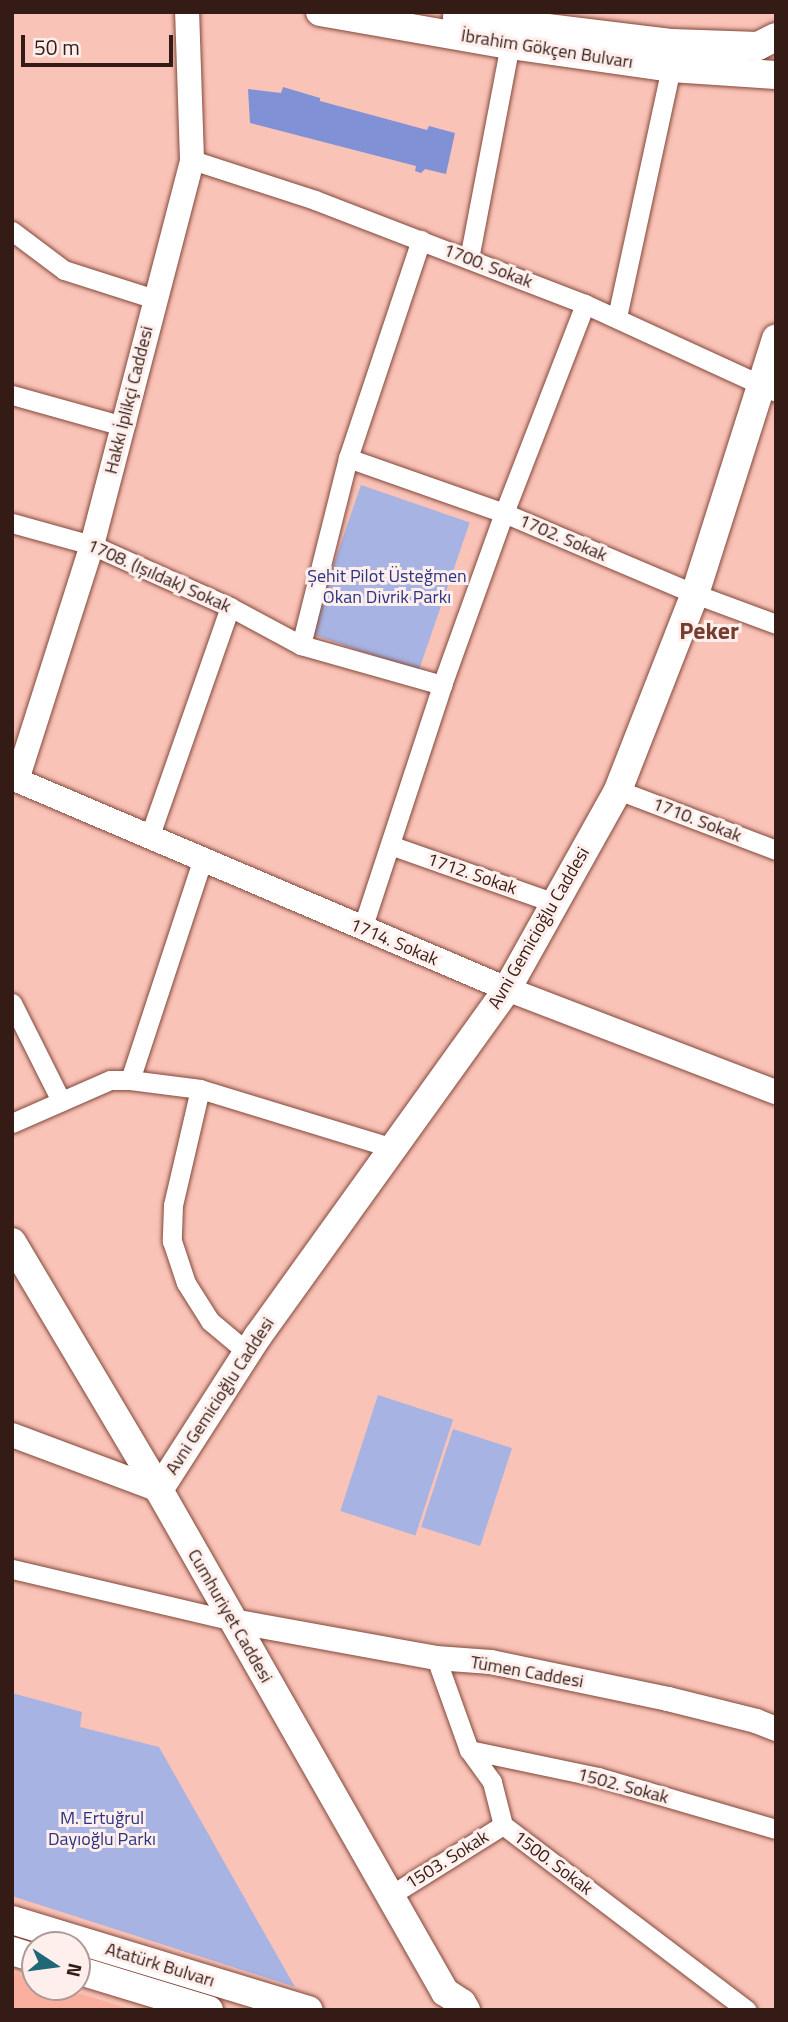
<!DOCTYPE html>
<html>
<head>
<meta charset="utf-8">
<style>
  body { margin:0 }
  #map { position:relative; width:788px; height:2022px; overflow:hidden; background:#fac3b7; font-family:"Titillium Web",sans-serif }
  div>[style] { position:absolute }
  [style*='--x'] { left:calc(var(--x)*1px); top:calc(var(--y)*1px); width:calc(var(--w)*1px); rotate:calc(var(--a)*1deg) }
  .built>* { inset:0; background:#fbb09f }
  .green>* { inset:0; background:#a7b3e2; transform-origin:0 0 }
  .forest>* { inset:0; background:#8191d5 }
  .roads { filter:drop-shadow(0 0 2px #82483b) drop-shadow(0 0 2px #82483b) }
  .minor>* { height:19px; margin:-9.5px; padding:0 9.5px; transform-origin:9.5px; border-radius:9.5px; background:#fff }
  .tertiary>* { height:24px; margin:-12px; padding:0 12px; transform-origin:12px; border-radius:12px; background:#fff }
  .secondary>* { height:28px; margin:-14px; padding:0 14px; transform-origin:14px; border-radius:14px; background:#fff }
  span { translate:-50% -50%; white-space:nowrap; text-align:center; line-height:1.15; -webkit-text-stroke:6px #feefec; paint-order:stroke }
  .street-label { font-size:18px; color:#341b15 }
  .park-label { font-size:18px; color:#2c3585 }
  .district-label { font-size:24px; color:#753c30; font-weight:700 }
  .frame { position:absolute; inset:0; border:14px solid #341b15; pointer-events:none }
  .north { position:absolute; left:21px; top:1931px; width:70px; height:70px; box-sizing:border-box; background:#feefec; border:2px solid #ad9a96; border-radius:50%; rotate:103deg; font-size:19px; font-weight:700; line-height:28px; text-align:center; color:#341b15 }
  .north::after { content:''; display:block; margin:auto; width:24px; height:32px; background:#206876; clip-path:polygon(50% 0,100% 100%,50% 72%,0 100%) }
  .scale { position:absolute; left:21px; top:35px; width:152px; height:32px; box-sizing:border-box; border:4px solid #341b15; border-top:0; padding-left:9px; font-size:21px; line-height:24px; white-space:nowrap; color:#341b15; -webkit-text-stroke:5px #feefec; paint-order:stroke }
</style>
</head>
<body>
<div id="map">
  <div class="built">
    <div style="clip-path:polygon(12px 1972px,35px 1979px,35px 1987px,60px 1987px,132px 2010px,12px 2010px)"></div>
  </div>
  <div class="green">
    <div style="left:361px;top:485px;width:115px;height:157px;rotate:19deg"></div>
    <div style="left:378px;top:1395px;width:79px;height:122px;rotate:18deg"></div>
    <div style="left:453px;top:1429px;width:62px;height:103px;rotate:18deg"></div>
    <div style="clip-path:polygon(12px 1693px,82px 1712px,80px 1727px,159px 1747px,295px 1987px,12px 1896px)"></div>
  </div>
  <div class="forest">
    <div style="clip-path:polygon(283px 87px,320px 98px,320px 101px,427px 130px,429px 126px,455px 133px,446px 174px,425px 169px,421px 173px,415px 171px,416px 166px,250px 123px,248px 89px,281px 93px)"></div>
  </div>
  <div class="roads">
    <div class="minor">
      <div style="--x:192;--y:160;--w:129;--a:18"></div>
      <div style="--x:315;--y:200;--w:289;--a:21.1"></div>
      <div style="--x:585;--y:304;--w:210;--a:24.7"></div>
      <div style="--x:12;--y:231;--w:65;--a:36.9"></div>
      <div style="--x:64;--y:270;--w:96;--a:17.7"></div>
      <div style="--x:469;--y:259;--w:218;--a:-79.2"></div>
      <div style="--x:617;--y:317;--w:255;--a:-77.8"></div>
      <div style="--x:12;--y:395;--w:115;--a:15.6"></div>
      <div style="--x:348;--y:458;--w:165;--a:19.4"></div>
      <div style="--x:504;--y:513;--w:207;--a:23"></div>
      <div style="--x:695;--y:594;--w:86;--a:20.3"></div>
      <div style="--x:12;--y:523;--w:83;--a:15.4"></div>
      <div style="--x:92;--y:545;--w:151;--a:24.2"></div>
      <div style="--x:230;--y:607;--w:81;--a:28.2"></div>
      <div style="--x:301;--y:645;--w:147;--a:15.8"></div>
      <div style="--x:301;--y:645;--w:193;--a:-75.9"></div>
      <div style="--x:348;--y:458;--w:230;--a:-71.5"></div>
      <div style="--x:618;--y:790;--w:169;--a:20.8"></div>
      <div style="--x:149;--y:838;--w:245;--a:-70.7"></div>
      <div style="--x:390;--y:845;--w:175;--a:19.4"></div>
      <div style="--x:362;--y:929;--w:257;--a:-71.8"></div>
      <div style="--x:442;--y:685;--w:183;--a:-70.2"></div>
      <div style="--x:504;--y:513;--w:224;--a:-68.8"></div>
      <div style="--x:12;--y:1003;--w:110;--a:63.4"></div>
      <div style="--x:130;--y:1080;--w:231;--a:-71.8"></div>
      <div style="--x:200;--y:1089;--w:119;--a:103.1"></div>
      <div style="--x:173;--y:1205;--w:36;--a:92"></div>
      <div style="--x:172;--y:1241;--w:44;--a:71.6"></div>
      <div style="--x:186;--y:1283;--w:45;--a:57.7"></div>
      <div style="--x:210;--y:1321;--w:48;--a:40"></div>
      <div style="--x:12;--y:1123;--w:107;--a:-23.7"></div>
      <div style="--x:110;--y:1080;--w:20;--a:0"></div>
      <div style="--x:130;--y:1080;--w:71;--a:7.3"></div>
      <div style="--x:200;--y:1089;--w:202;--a:17"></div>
      <div style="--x:12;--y:1569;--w:227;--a:13.2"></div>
      <div style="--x:436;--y:1658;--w:98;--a:70.3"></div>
      <div style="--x:469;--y:1750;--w:39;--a:54"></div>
      <div style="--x:492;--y:1782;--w:44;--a:75.7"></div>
      <div style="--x:503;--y:1825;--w:306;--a:37.2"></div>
      <div style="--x:469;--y:1750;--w:132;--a:11.8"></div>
      <div style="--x:598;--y:1777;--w:185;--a:16.3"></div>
      <div style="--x:391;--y:1895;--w:132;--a:-32"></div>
    </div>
    <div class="tertiary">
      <div style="--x:12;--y:778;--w:538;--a:23.09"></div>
      <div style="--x:507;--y:989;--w:288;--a:21"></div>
      <div style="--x:17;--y:780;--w:247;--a:-72.3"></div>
      <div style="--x:92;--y:545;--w:398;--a:-75.4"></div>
      <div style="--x:192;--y:160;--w:148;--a:-91.9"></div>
      <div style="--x:12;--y:1435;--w:157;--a:20.5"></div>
      <div style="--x:233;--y:1621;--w:206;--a:10.3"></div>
      <div style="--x:436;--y:1658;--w:55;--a:4.2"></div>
      <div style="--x:491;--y:1662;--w:181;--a:11.8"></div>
      <div style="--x:668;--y:1699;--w:91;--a:14"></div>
      <div style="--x:756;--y:1721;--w:22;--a:22"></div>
    </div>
    <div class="secondary">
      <div style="--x:320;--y:12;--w:193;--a:9.9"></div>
      <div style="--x:510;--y:45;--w:163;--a:8.1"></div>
      <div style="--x:671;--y:68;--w:105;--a:3.8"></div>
      <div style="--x:457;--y:17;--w:217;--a:6.9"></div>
      <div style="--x:672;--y:43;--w:86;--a:2"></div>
      <div style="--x:758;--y:46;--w:20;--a:-27"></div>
      <div style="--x:12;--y:1242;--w:288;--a:59.3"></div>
      <div style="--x:159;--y:1490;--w:578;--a:60.33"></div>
      <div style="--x:445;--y:1992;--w:20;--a:33"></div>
      <div style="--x:462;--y:2003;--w:8;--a:60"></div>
      <div style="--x:159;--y:1490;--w:183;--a:-57.3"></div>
      <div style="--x:258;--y:1336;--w:427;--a:-54.3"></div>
      <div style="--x:507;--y:989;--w:228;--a:-60.8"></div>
      <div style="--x:618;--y:790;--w:211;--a:-68.6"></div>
      <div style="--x:695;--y:594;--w:268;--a:-72.4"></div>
      <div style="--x:12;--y:1920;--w:310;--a:16.9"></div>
      <div style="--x:12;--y:1951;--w:24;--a:17"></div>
      <div style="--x:77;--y:1970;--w:138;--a:16.9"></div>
    </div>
  </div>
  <div class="street-label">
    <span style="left:547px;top:49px;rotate:9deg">İbrahim Gökçen Bulvarı</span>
    <span style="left:488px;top:266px;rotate:21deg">1700. Sokak</span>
    <span style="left:129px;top:400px;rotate:-76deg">Hakkı İplikçi Caddesi</span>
    <span style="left:563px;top:538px;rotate:23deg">1702. Sokak</span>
    <span style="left:159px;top:576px;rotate:24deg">1708. (Işıldak) Sokak</span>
    <span style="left:697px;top:820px;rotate:21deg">1710. Sokak</span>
    <span style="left:472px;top:874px;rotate:19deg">1712. Sokak</span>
    <span style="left:539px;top:928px;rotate:-60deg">Avni Gemicioğlu Caddesi</span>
    <span style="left:394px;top:942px;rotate:23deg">1714. Sokak</span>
    <span style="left:220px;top:1396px;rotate:-57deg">Avni Gemicioğlu Caddesi</span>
    <span style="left:230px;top:1616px;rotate:60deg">Cumhuriyet Caddesi</span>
    <span style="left:527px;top:1672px;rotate:10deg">Tümen Caddesi</span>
    <span style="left:623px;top:1786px;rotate:15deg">1502. Sokak</span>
    <span style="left:447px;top:1860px;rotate:-32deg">1503. Sokak</span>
    <span style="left:553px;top:1863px;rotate:37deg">1500. Sokak</span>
    <span style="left:160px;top:1965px;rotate:17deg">Atatürk Bulvarı</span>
  </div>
  <div class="park-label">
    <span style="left:387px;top:587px">Şehit Pilot Üsteğmen<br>Okan Divrik Parkı</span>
    <span style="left:102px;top:1829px">M. Ertuğrul<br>Dayıoğlu Parkı</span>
  </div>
  <div class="district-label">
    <span style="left:709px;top:631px">Peker</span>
  </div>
  <div class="frame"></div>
  <div class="north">N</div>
  <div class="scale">50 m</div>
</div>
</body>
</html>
